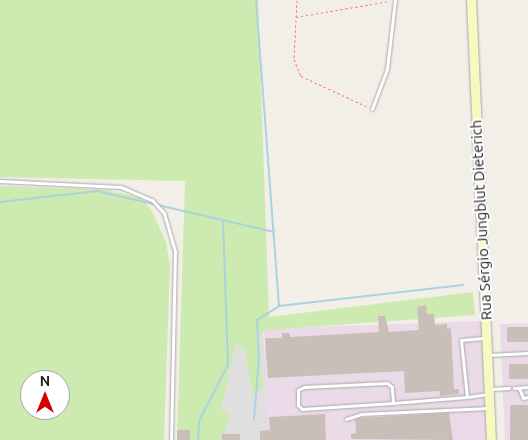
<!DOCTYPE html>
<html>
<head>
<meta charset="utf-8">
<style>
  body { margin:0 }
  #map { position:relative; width:528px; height:440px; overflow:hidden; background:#f2efe9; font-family:Ubuntu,sans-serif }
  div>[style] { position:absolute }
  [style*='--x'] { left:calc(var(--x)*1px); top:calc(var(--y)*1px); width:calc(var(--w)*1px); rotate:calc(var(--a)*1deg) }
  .residential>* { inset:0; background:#e0dfdf }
  .industrial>* { inset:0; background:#ebdbe8; transform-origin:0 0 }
  .grass>* { inset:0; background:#cdebb0 }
  .stream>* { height:2px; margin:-1px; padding:0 1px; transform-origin:1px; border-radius:1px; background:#aad3df }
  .building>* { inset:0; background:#c7bfb8; transform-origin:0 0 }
  .path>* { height:1px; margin-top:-0.5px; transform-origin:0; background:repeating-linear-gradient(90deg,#fa8072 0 2.5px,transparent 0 5px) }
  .roads { filter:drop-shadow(0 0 1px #a9a9a9) drop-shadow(0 0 1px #a9a9a9) }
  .lane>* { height:3px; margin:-1.5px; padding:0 1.5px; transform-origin:1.5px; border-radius:1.5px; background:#fff }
  .secondary>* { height:9px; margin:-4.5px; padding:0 4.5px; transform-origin:4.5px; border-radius:4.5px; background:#f7fabf }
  span { translate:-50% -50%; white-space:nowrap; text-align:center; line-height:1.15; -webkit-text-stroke:4px #fff; paint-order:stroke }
  .street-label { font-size:15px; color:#222 }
  .north { position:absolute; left:20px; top:370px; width:50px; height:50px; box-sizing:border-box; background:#fff; border:1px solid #a7a7a7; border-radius:50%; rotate:0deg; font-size:14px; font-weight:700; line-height:20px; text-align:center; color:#222 }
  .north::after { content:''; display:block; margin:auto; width:18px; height:22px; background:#d40000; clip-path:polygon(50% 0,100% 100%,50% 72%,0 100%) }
</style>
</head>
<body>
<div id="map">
  <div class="residential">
    <div style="clip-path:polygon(256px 236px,271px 440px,177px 440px)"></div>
  </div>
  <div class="industrial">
    <div style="left:483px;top:321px;width:119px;height:219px;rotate:88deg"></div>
    <div style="clip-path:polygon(528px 323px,528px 440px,505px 440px,500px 324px)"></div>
  </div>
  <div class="grass">
    <div style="clip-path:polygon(0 0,258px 0,269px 317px,473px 292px,475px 315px,269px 330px,257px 335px,263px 389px,252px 395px,245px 350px,236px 344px,221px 409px,229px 414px,225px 434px,220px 440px,177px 440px,185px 181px,0 177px)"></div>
    <div style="clip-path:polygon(evenodd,0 186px,107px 190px,141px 198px,152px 211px,166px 242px,170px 266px,164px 440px,0 440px,0 186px,30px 380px,60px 380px,60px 410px,30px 410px,30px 380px)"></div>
  </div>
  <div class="stream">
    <div style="--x:256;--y:0;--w:307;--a:85.7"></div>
    <div style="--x:279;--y:306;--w:185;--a:-6.5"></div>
    <div style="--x:0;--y:202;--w:98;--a:-6.5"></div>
    <div style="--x:97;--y:191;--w:182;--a:13"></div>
    <div style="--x:254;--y:419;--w:61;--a:-85.3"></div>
    <div style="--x:259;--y:358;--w:38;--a:-93"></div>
    <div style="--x:257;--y:320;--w:26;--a:-32"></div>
    <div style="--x:198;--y:440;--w:19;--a:-87"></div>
    <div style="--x:199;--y:421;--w:63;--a:-62.6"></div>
    <div style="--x:228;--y:365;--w:145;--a:-92"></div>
  </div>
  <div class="building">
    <div style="clip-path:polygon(426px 305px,427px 314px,434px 314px,435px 325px,447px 324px,447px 329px,451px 328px,454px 389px,459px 389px,459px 394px,440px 396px,440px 391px,405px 393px,404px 371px,268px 378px,265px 338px,282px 338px,282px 333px,290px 333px,290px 337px,379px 332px,378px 316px,385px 316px,389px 332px,419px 330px,417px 307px)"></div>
    <div style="left:528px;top:327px;width:15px;height:21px;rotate:90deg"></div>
    <div style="left:528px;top:364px;width:15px;height:19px;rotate:90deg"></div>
    <div style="left:528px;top:405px;width:35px;height:18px;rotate:90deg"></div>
    <div style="clip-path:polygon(449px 413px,453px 440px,351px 439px,351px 434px,356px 433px,355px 420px,359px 418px)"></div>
    <div style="clip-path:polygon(325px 414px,326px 440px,260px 440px,260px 431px,270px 430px,269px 417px)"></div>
    <div style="left:177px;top:430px;width:13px;height:10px"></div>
    <div style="left:222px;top:434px;width:18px;height:6px"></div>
  </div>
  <div class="path">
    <div style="--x:297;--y:0;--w:59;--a:92.9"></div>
    <div style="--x:294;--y:59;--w:18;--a:68"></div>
    <div style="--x:301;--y:76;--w:72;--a:24.8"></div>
    <div style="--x:296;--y:17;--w:95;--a:-9.7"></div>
  </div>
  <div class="roads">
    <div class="lane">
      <div style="--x:372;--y:109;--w:43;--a:-69.4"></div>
      <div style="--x:387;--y:69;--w:69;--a:-83.4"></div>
      <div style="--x:0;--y:181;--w:121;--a:2.8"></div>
      <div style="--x:121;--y:187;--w:34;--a:23"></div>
      <div style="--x:152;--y:200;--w:18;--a:47"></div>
      <div style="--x:164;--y:213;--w:40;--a:74"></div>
      <div style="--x:175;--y:251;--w:189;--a:91.2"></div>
      <div style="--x:488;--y:355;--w:40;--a:-2.9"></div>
      <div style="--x:514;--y:388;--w:14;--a:-4"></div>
      <div style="--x:519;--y:388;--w:11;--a:68"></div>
      <div style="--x:523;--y:398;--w:5;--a:-11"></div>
      <div style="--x:490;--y:389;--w:19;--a:-3"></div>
      <div style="--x:467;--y:397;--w:57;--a:-96"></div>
      <div style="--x:461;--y:340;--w:25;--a:-5"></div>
      <div style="--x:393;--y:403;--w:16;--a:-94"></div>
      <div style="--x:392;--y:387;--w:6;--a:-141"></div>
      <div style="--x:387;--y:383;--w:83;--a:177.2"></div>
      <div style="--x:304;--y:387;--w:7;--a:153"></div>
      <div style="--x:298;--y:390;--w:15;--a:90"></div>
      <div style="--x:298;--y:405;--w:6;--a:45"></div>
      <div style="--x:302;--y:409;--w:91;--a:-3.8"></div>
      <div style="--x:393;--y:403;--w:74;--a:-4.6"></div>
      <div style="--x:467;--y:397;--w:22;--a:-8"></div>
      <div style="--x:346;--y:419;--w:16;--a:-18"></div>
      <div style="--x:361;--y:414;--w:128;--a:-2.7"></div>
    </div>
    <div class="secondary">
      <div style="--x:471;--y:0;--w:440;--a:87.4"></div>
    </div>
  </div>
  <div class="street-label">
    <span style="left:481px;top:220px;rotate:-93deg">Rua Sérgio Jungblut Dieterich</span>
  </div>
  <div class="north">N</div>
</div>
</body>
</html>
